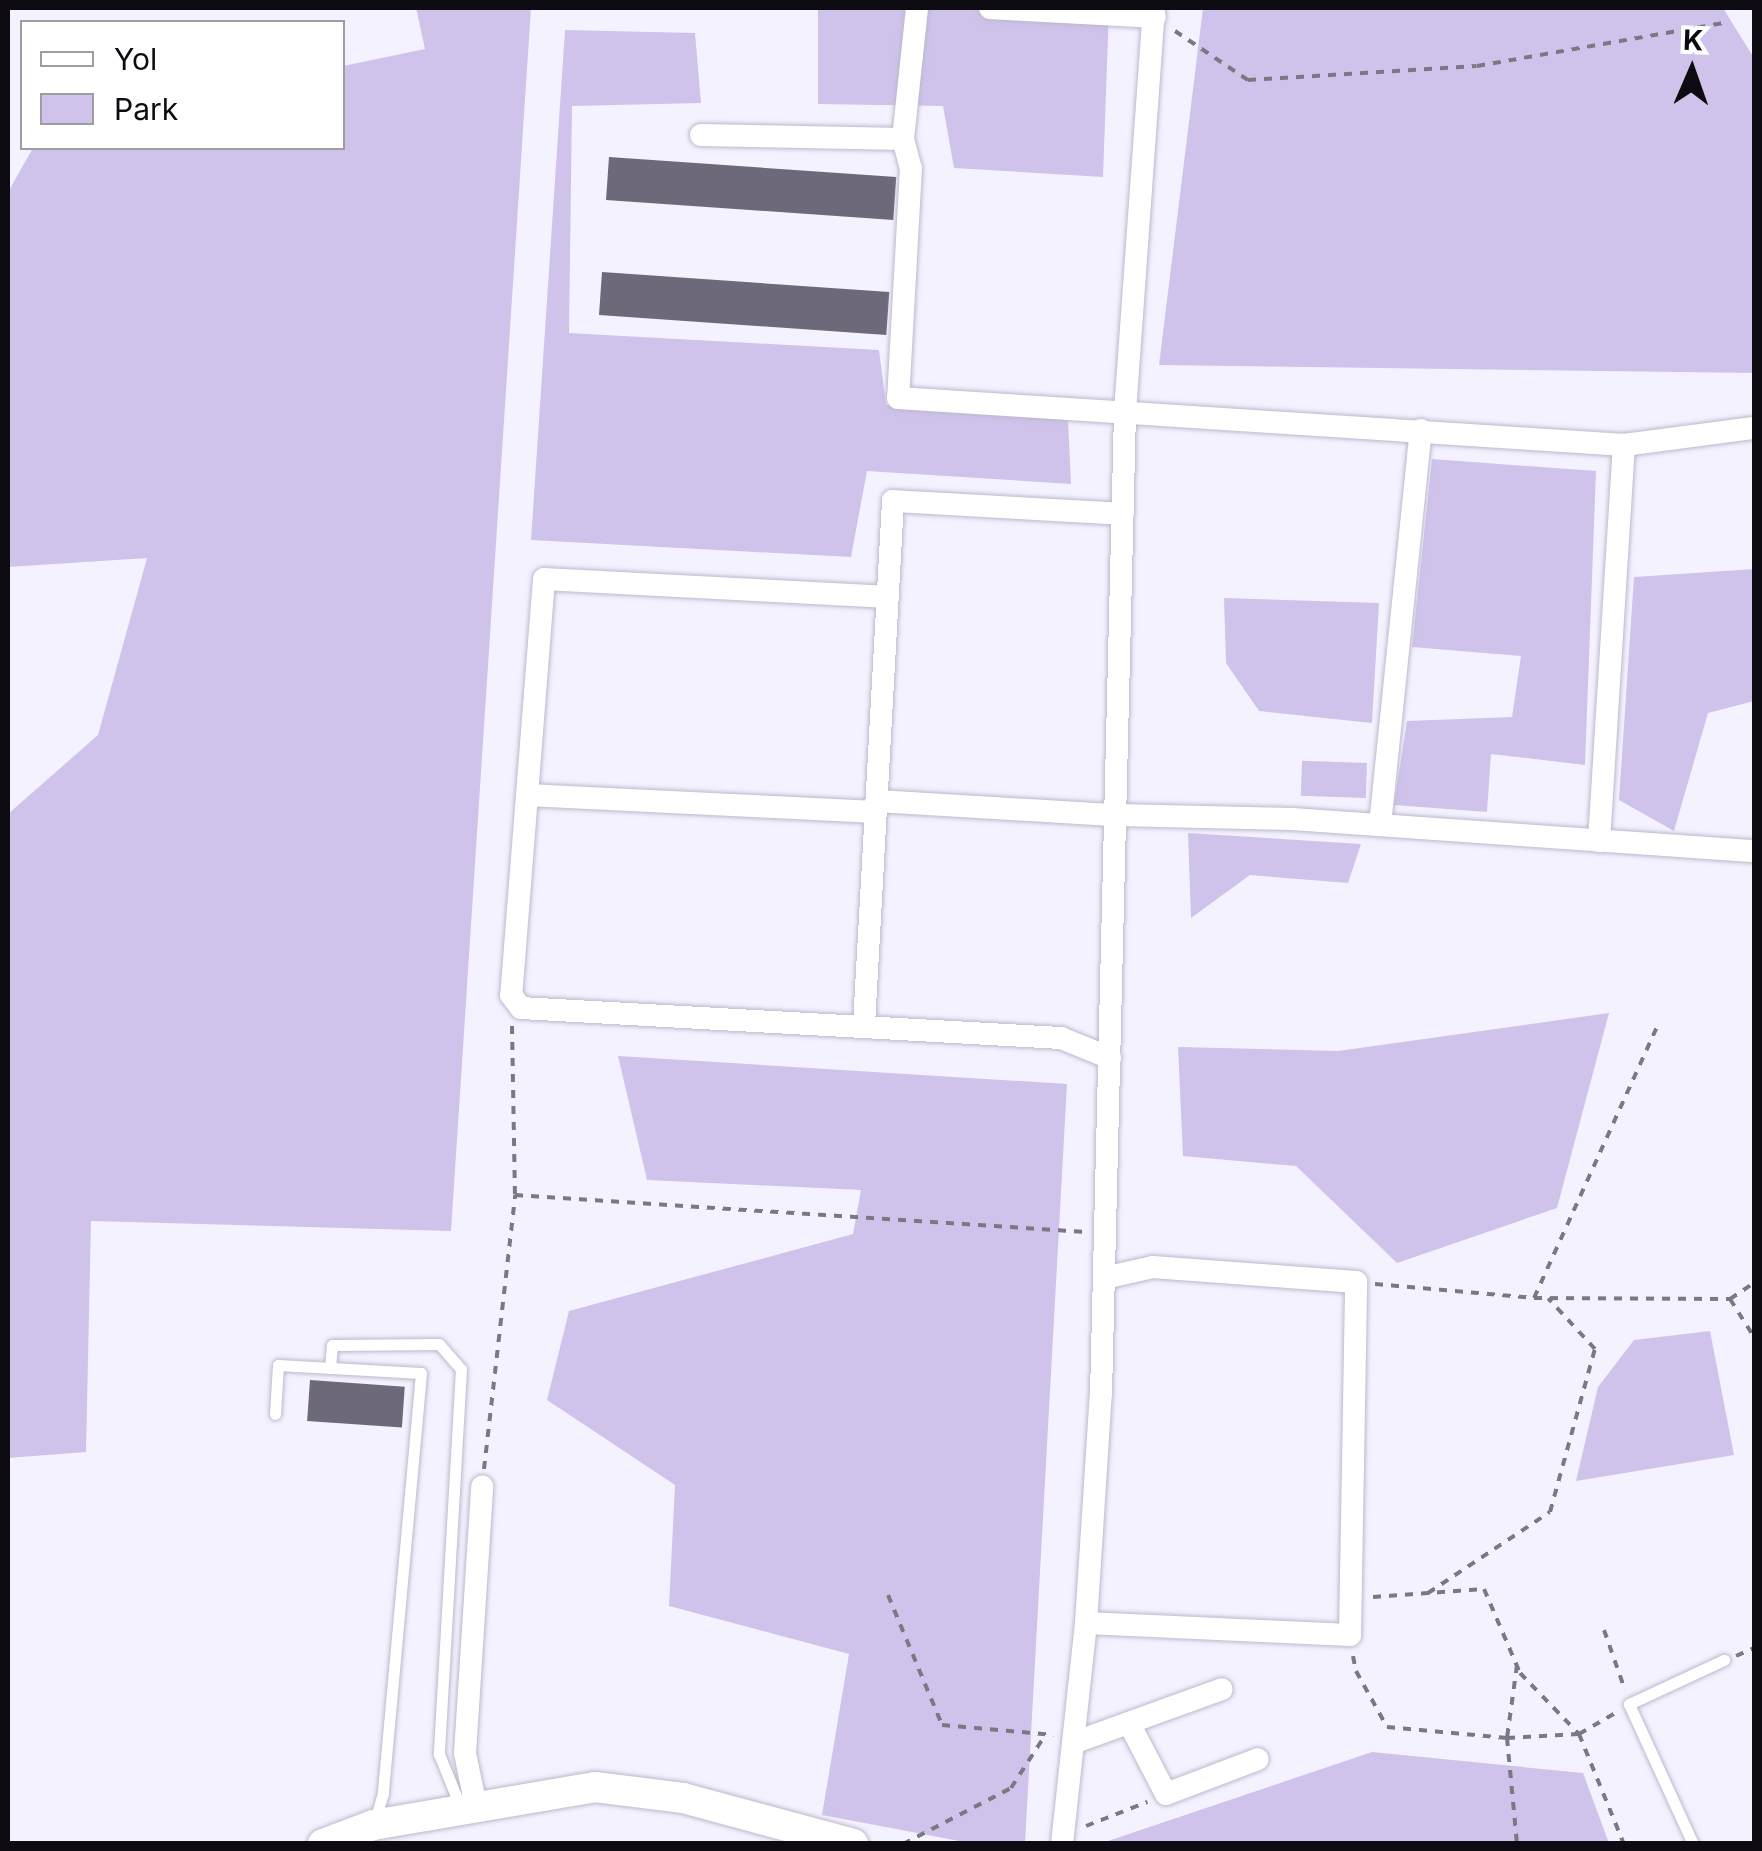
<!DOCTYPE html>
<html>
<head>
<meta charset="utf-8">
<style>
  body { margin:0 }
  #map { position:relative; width:1762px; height:1851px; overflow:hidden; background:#f5f2ff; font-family:Inter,sans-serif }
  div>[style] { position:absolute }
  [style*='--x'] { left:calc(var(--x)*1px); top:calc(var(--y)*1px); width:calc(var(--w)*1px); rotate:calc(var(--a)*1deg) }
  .green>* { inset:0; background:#cfc3ec; transform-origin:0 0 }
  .building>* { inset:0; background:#6d687a; transform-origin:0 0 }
  .path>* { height:4px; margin-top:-2px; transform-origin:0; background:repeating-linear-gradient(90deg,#7b7882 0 8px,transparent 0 16px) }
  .roads { filter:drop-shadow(0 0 2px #bdb8cc) drop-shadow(0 0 2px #bdb8cc) }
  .service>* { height:11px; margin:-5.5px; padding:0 5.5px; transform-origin:5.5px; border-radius:5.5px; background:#fff }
  .minor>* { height:22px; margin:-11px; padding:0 11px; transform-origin:11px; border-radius:11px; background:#fff }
  .tertiary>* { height:30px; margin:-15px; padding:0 15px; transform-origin:15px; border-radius:15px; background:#fff }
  span { translate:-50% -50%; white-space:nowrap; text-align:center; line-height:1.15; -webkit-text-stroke:9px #fff; paint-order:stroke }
  .frame { position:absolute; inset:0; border:10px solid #0d0b11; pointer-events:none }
  .legend { position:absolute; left:20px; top:20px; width:325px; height:130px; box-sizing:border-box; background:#fff; border:2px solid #9e9da0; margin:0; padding:12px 18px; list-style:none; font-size:30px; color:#0d0b11 }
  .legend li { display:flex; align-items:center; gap:20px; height:50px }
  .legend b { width:50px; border:2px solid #9e9da0 }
  .north { position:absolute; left:1642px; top:20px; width:100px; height:100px; -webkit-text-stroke:8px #fff; paint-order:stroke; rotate:2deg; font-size:28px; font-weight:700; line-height:40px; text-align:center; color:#0d0b11 }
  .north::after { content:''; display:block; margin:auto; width:35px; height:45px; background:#0d0b11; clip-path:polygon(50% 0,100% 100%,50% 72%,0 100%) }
</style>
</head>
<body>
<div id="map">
  <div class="green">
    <div style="clip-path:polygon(416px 8px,531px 8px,451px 1231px,91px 1221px,86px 1452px,8px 1458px,8px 814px,98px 735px,147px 558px,8px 567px,8px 192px,33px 148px,342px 148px,343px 66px,425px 49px)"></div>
    <div style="clip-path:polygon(818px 8px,1109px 8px,1103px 177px,954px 168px,943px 106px,818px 104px)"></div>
    <div style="clip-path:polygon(1203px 8px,1723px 8px,1754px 58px,1754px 373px,1159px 365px)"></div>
    <div style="clip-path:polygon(565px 30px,695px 33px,701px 103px,572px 106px,569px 333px,879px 350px,886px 405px,1068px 420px,1071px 484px,867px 471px,851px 557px,531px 540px)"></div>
    <div style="clip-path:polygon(1432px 459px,1596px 471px,1585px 765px,1491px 754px,1487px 812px,1394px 805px,1407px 721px,1512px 717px,1521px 656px,1412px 647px)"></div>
    <div style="clip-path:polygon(1754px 569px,1754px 701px,1708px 713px,1674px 831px,1619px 800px,1634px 577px)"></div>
    <div style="clip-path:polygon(1224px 598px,1379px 603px,1372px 723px,1259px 711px,1226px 663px)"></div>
    <div style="left:1367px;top:763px;width:35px;height:65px;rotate:92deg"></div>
    <div style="clip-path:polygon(1188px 833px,1361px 844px,1348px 883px,1250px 875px,1191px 918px)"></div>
    <div style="clip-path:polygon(1609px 1013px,1557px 1208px,1397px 1263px,1296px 1166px,1183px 1156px,1178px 1047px,1338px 1051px)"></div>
    <div style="clip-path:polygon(618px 1056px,1067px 1084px,1025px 1843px,970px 1843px,822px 1815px,849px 1654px,669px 1606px,675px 1485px,547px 1400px,569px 1311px,853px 1234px,861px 1190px,647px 1180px)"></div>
    <div style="clip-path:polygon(1710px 1331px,1734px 1455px,1576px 1481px,1598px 1387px,1634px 1340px)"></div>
    <div style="clip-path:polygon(1372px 1752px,1583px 1773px,1609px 1843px,1102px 1843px)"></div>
  </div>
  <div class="building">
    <div style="left:609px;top:157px;width:288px;height:43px;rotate:4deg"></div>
    <div style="left:602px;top:272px;width:288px;height:43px;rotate:4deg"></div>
    <div style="left:310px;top:1380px;width:95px;height:41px;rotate:4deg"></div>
  </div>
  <div class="path">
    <div style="--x:1175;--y:31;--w:88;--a:33.9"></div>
    <div style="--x:1248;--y:80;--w:229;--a:-3.5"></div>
    <div style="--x:1477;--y:66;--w:250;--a:-9.9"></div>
    <div style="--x:512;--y:1026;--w:169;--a:89"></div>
    <div style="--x:515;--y:1195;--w:572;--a:3.71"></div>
    <div style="--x:1375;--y:1284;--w:160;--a:5"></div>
    <div style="--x:1534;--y:1298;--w:196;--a:0.3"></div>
    <div style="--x:1730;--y:1299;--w:29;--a:-34"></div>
    <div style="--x:1534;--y:1298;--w:302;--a:-65.6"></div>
    <div style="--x:1730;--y:1299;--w:45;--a:57.7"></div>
    <div style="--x:484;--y:1469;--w:276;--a:-83.5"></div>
    <div style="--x:1428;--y:1593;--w:146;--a:-33.6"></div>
    <div style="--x:1550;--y:1512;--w:169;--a:-74.6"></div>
    <div style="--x:1595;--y:1349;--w:69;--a:-132.7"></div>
    <div style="--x:888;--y:1595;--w:141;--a:67.4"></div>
    <div style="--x:942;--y:1725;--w:112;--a:5.1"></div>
    <div style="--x:1373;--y:1597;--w:111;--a:-4.1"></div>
    <div style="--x:1484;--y:1589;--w:91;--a:66.8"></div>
    <div style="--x:1520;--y:1673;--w:85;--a:46"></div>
    <div style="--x:1579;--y:1734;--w:119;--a:67.8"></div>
    <div style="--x:1604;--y:1630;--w:64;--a:70.7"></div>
    <div style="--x:1353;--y:1656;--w:15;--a:79"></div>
    <div style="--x:1356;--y:1671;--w:64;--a:61"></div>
    <div style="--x:1387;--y:1727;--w:121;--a:5.2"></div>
    <div style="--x:1507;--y:1738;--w:106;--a:84.6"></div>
    <div style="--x:1736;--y:1656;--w:20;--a:-24"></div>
    <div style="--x:1517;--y:1665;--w:74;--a:97.8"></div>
    <div style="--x:1507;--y:1738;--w:72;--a:-3.2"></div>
    <div style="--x:1579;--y:1734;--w:44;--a:-30.1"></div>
    <div style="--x:1086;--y:1826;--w:66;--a:-21.5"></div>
    <div style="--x:903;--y:1844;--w:122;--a:-27.4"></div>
    <div style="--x:1011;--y:1788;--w:64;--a:-57.1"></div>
  </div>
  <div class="roads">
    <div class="service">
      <div style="--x:330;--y:1368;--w:23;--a:-85"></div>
      <div style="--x:332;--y:1345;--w:107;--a:-0.5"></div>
      <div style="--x:439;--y:1344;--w:33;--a:49"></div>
      <div style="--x:461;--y:1369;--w:386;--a:93.3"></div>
      <div style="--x:439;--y:1754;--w:56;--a:68"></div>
      <div style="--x:275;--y:1414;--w:49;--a:-86.5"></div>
      <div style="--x:278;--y:1365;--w:143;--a:3.2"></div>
      <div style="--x:421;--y:1373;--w:422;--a:95.2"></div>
      <div style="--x:383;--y:1793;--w:32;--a:106"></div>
      <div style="--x:1693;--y:1844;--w:154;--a:-114.6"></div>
      <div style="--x:1629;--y:1704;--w:105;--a:-24.9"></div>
    </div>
    <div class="minor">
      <div style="--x:990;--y:8;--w:165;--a:3.1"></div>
      <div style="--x:701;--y:135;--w:202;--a:1.1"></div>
      <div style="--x:903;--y:139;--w:30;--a:75"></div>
      <div style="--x:911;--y:168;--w:230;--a:93.2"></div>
      <div style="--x:898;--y:398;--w:728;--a:3.7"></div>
      <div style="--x:1624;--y:445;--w:131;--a:-7.5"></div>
      <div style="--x:903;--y:139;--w:132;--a:-83.9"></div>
      <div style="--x:888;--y:597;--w:344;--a:-177"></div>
      <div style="--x:544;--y:579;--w:417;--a:94.5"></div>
      <div style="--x:511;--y:995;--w:16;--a:52"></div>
      <div style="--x:521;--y:1008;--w:541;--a:3.18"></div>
      <div style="--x:1061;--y:1038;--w:53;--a:22.2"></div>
      <div style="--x:527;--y:795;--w:349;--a:2.8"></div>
      <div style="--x:877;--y:801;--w:239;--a:3.4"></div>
      <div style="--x:1116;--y:815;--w:176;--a:1.3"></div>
      <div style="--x:1292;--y:819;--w:463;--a:4"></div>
      <div style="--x:1380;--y:825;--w:397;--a:-84.1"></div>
      <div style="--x:1599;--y:841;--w:397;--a:-86.4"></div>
      <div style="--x:864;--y:1025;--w:525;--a:-86.83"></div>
      <div style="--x:893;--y:501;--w:230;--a:3.2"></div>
      <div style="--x:1086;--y:1623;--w:264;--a:2.6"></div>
      <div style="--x:1350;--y:1635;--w:353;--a:-89"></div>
      <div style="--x:1356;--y:1282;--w:204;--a:-175.8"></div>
      <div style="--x:1153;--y:1267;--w:50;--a:167.3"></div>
      <div style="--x:1129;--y:1723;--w:80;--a:62.5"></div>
      <div style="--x:1166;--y:1794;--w:98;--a:-20.8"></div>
      <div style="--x:1073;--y:1743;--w:158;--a:-19.9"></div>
      <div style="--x:476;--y:1807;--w:55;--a:-101.5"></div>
      <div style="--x:465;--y:1753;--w:267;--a:-86.3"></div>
      <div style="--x:1062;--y:1844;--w:222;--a:-83.8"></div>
      <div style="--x:1086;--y:1623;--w:229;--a:-86.3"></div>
      <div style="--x:1101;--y:1394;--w:982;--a:-88.6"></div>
      <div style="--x:1125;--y:412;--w:405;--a:-85.9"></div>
    </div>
    <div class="tertiary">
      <div style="--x:323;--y:1844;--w:53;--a:-20.8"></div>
      <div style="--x:373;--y:1825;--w:225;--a:-9.7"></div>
      <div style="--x:595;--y:1787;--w:89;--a:7.1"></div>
      <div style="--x:683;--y:1798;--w:176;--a:15.1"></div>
    </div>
  </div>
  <div class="frame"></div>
  <ul class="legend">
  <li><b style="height:12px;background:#fff"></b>Yol</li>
  <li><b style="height:28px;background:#cfc3ec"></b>Park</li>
  </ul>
  <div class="north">K</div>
</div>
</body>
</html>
